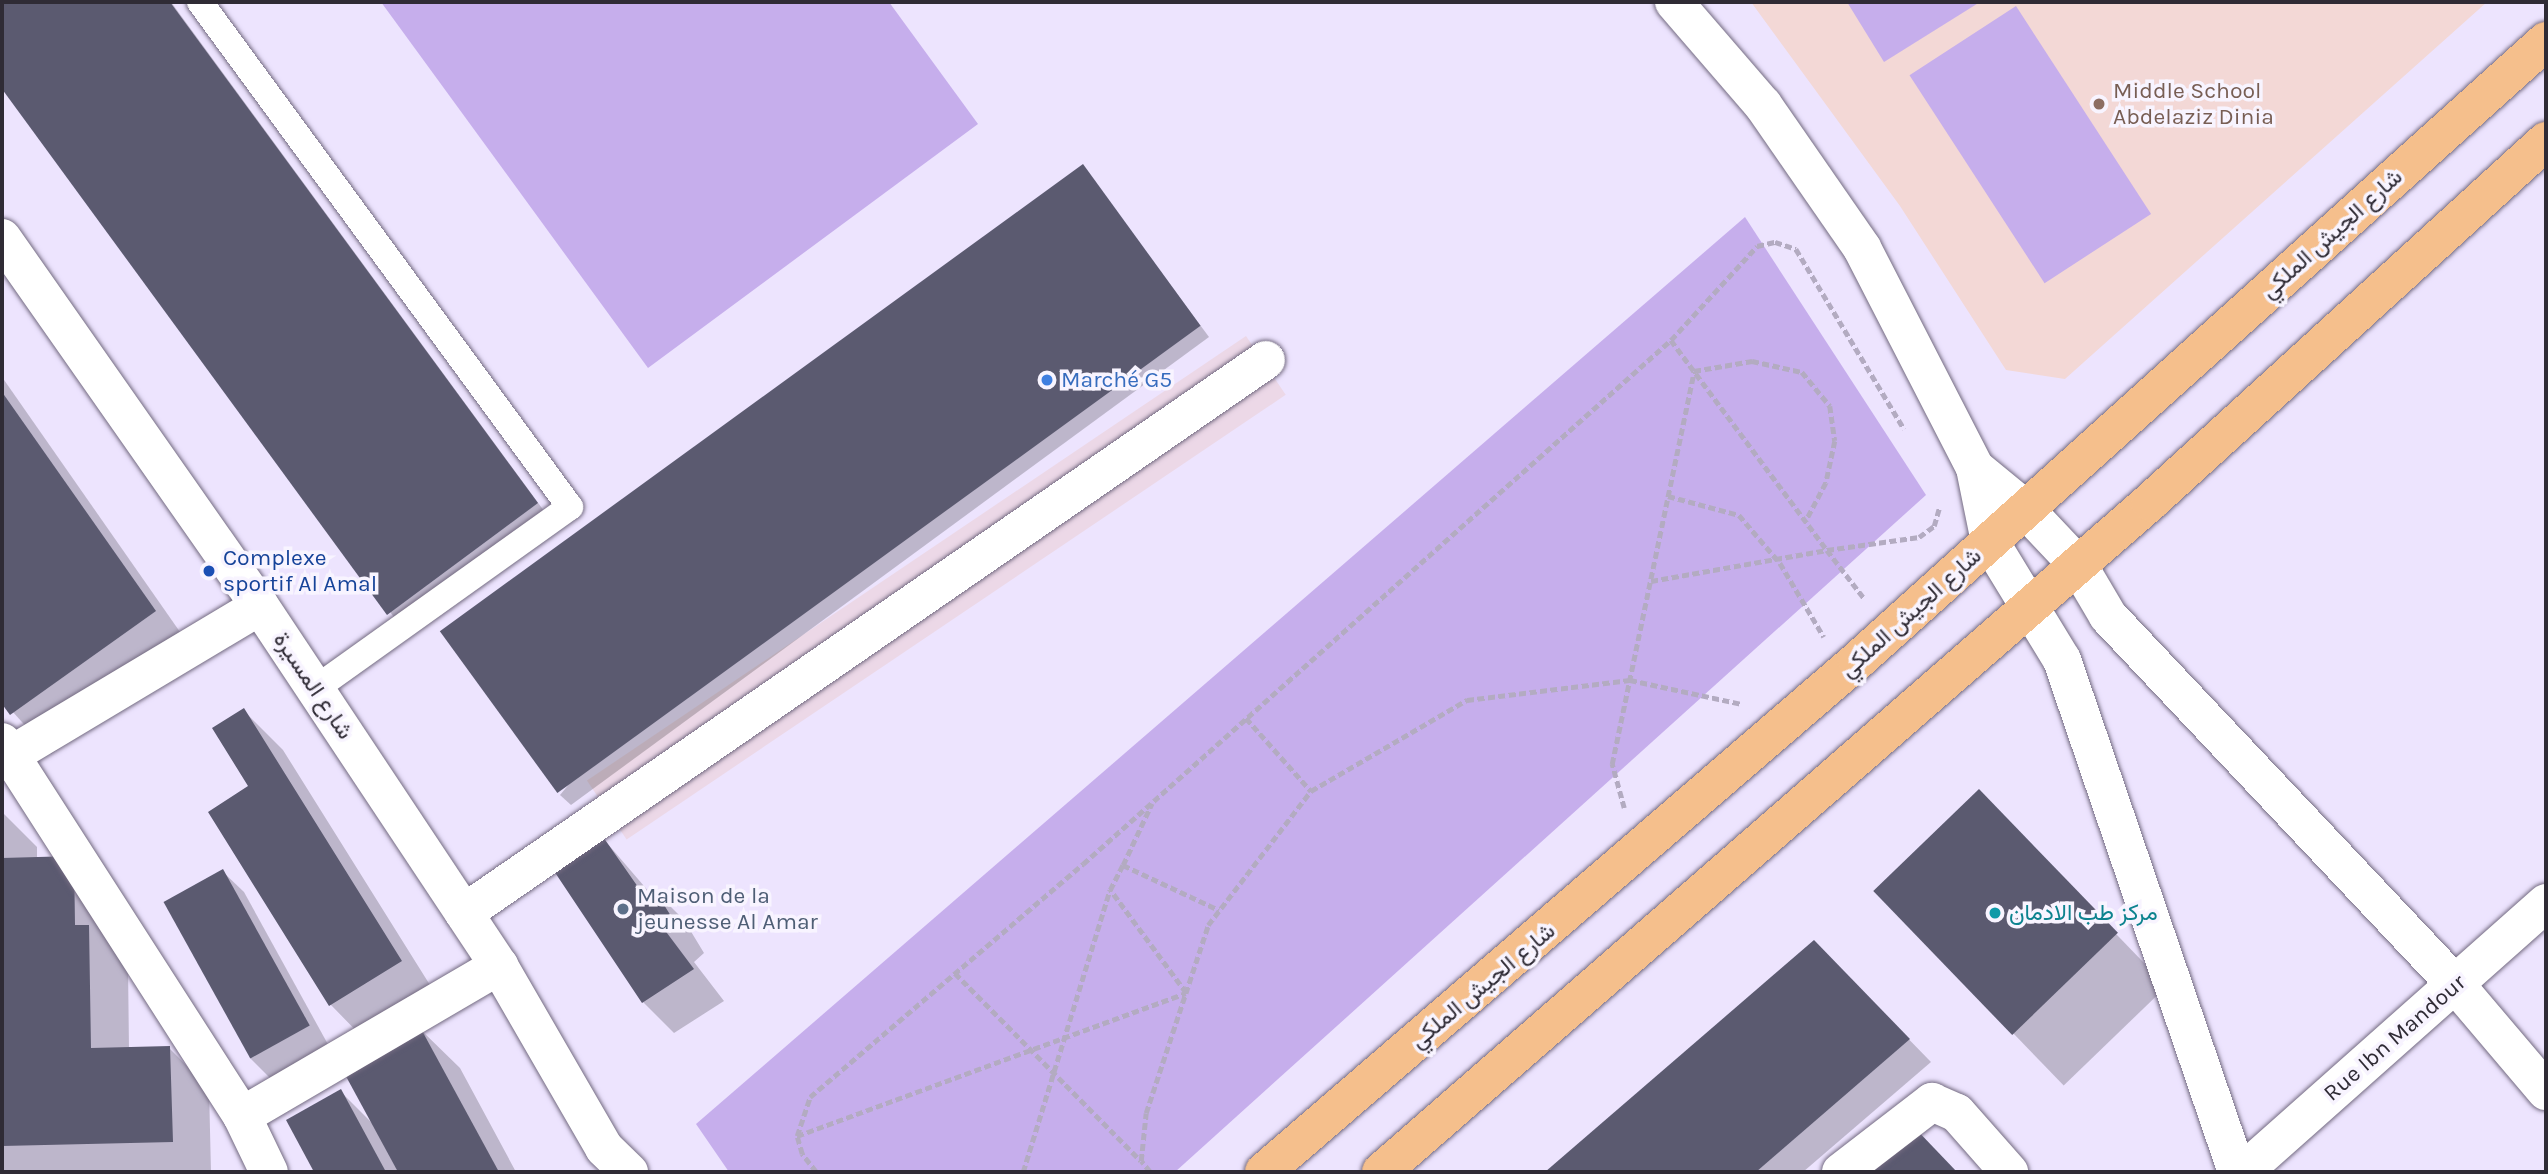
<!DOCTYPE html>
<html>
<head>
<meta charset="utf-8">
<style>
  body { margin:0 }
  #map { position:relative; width:2548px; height:1174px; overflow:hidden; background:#ede4fe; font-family:Karla,Vazirmatn,sans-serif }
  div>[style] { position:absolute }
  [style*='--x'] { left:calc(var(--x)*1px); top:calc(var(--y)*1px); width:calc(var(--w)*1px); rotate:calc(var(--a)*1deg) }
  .commercial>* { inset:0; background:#ecd8e7; transform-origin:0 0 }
  .education>* { inset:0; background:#f3d8d6 }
  .green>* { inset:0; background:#c6aeec; transform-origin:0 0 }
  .shadow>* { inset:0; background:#0003; transform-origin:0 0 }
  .building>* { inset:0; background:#5b5a70; transform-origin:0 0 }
  .path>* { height:4.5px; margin-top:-2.25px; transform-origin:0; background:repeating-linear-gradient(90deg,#b3abc1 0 7px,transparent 0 10.5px) }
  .roads { filter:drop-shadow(0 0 2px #736a81) drop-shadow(0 0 2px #736a81) }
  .service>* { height:26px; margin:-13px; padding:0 13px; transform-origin:13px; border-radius:13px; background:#fff }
  .minor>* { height:38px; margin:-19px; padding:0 19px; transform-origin:19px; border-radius:19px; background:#fff }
  .tertiary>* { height:38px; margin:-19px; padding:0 19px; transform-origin:19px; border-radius:19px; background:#fff }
  .primary>* { height:38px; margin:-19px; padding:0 19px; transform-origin:19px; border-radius:19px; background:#f5bf8c }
  .dots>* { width:19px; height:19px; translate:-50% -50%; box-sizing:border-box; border:4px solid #f8f4ff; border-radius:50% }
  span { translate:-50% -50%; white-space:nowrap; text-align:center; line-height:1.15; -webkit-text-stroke:7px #f8f4ff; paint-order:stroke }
  .education-label { font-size:23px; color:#785e54 }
  .left { translate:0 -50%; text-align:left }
  .street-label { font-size:23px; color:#2f2b35 }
  .shop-label { font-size:23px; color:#366cbe }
  .transit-label { font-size:23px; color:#164399 }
  .service-label { font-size:23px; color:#4e5e75 }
  .culture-label { font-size:23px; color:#0d838f }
  .frame { position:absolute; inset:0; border:4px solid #2f2b35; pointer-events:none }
</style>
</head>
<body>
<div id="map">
  <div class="commercial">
    <div style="left:1246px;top:336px;width:71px;height:795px;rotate:56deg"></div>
  </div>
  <div class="education">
    <div style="clip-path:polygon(1751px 2px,2487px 2px,2065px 379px,2006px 370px,1900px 206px)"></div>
  </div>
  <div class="green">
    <div style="clip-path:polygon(381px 2px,889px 2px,978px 124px,648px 368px)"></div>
    <div style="clip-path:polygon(1847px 2px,1980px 2px,1884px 62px)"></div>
    <div style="left:2016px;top:6px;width:248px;height:127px;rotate:57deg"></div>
    <div style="clip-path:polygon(1745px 217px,1926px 495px,1175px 1172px,729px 1172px,696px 1124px)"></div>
  </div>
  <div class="shadow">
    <div style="clip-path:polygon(2px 2px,171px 2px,547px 515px,399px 624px,2px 86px)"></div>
    <div style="clip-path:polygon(1083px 167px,1209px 337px,571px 805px,560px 795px)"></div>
    <div style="clip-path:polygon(2px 377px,194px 652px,51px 754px,2px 700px)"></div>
    <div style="clip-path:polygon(243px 710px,283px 750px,440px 1001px,370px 1045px,331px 1005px,210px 813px,250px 787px)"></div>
    <div style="left:1979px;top:792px;width:270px;height:143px;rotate:46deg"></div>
    <div style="clip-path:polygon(2px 812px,37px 847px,37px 859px,113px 898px,114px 952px,128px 966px,129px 1049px,169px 1048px,209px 1088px,211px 1172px,2px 1172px)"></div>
    <div style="clip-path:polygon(601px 836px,650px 893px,653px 889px,684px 920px,704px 953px,694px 962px,724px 1001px,674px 1033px,643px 1002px)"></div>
    <div style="clip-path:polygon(222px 871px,244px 892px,330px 1048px,273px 1081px,251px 1059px)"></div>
    <div style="clip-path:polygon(1814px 942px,1931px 1062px,1803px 1172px,1547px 1172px)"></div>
    <div style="clip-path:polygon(420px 1029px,460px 1068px,516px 1172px,316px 1172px,288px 1121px,340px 1091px,372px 1123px)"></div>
  </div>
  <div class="building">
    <div style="clip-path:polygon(2px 2px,170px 2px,538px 503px,387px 615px,2px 89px)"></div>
    <div style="left:1083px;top:164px;width:200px;height:795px;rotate:54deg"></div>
    <div style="clip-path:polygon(2px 392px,156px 611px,10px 715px,2px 704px)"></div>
    <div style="clip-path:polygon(244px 708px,402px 961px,329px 1006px,208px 812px,248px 786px,212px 728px)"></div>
    <div style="left:1979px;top:789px;width:200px;height:147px;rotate:46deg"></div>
    <div style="clip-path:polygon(601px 834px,645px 897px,653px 887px,674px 921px,664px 929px,694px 969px,642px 1003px,554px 871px)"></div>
    <div style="clip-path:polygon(74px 856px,75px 925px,89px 925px,91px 1048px,170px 1046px,173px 1142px,2px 1146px,2px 858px)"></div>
    <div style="left:223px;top:869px;width:179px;height:68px;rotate:61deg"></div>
    <div style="clip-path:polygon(1814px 940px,1910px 1039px,1756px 1172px,1545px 1172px)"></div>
    <div style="clip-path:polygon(420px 1027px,499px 1172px,398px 1172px,342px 1069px)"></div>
    <div style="clip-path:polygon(341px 1089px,386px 1172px,314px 1172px,286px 1120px)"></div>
    <div style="clip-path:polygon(1913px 1126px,1957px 1172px,1865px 1172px)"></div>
  </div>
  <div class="path">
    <div style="--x:1671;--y:340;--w:262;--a:53.4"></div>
    <div style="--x:1827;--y:550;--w:93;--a:-8"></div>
    <div style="--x:1919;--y:537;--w:19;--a:-36"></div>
    <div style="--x:1934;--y:526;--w:18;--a:-74"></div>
    <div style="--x:1668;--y:496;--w:73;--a:15"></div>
    <div style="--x:1739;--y:515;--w:63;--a:49.5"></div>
    <div style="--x:1780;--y:563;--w:86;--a:59.3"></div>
    <div style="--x:1651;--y:581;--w:179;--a:-10"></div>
    <div style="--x:1827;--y:550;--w:61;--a:52.4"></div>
    <div style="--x:1246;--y:718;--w:98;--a:48.3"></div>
    <div style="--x:1624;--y:808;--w:46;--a:-105.3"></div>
    <div style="--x:1612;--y:764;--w:401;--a:-78.2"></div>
    <div style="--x:1694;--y:371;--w:59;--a:-9.8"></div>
    <div style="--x:1752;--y:361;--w:51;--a:12.4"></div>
    <div style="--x:1802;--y:372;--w:44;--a:50.5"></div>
    <div style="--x:1830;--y:406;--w:35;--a:82"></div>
    <div style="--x:1835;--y:441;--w:43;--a:102.1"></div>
    <div style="--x:1826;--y:483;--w:43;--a:117.8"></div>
    <div style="--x:1123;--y:865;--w:68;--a:-64.9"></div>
    <div style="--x:955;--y:973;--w:264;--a:45.3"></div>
    <div style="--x:797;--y:1136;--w:414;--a:-20.2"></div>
    <div style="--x:1186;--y:993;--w:128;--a:-126.4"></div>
    <div style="--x:816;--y:1172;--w:23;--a:-128"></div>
    <div style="--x:802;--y:1154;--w:19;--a:-106"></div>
    <div style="--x:797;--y:1136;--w:41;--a:-71.6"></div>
    <div style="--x:810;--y:1097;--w:359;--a:-40.5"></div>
    <div style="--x:1083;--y:864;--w:788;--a:-41.71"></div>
    <div style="--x:1671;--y:340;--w:127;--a:-47.5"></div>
    <div style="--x:1757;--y:246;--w:18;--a:-13"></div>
    <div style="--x:1775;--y:242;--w:22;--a:18"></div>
    <div style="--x:1796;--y:249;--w:210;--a:59"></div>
    <div style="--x:1023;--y:1172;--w:295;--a:-72.9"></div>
    <div style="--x:1110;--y:890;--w:28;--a:-63"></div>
    <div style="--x:1123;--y:865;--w:106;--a:25.1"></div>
    <div style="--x:1150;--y:1172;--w:14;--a:-129"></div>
    <div style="--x:1141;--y:1161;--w:48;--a:-84.1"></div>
    <div style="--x:1146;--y:1113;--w:198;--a:-71.7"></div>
    <div style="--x:1208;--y:925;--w:169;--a:-52.5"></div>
    <div style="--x:1311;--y:791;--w:181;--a:-30.3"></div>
    <div style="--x:1467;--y:700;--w:164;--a:-7"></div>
    <div style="--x:1630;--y:680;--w:115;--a:12.1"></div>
  </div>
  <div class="roads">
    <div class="service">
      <div style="--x:200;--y:2;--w:626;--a:53.77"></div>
      <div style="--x:570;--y:507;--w:313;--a:144.5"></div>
    </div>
    <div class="minor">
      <div style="--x:1674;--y:2;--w:136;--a:49.2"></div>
      <div style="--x:1763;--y:105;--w:174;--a:55.3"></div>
      <div style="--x:1862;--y:248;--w:247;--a:62.8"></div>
      <div style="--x:1975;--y:468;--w:76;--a:78.5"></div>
      <div style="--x:1990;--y:542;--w:138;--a:58.6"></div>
      <div style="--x:2062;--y:660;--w:541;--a:71.13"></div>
      <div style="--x:1975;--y:468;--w:65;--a:39.4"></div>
      <div style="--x:2025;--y:509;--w:77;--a:46.6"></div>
      <div style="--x:2078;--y:565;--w:59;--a:59.5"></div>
      <div style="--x:2108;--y:616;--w:507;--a:46.68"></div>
      <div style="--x:2456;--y:985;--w:139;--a:49.7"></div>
      <div style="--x:2;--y:742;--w:444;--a:57.3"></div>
      <div style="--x:242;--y:1116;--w:62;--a:64.3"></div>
      <div style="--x:2;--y:756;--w:9;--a:-6"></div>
      <div style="--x:11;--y:755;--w:290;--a:-30.9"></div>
      <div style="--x:464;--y:913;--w:974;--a:-34.59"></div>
      <div style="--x:242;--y:1116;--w:298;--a:-30.3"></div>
      <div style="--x:1841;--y:1172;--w:115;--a:-37.6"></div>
      <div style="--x:1932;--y:1102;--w:27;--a:24"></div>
      <div style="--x:1957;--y:1113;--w:79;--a:48.6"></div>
      <div style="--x:2243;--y:1172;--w:405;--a:-41.6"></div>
    </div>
    <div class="tertiary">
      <div style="--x:2;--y:238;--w:449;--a:55"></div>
      <div style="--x:260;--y:606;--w:432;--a:56.4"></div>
      <div style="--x:499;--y:966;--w:210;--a:60"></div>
      <div style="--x:604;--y:1148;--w:35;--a:44"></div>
    </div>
    <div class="primary">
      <div style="--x:1264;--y:1172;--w:783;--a:-40.75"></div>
      <div style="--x:1857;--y:661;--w:927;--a:-41.98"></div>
      <div style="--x:1381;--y:1172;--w:1020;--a:-41.06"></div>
      <div style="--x:2150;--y:502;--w:536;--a:-42.35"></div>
    </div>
  </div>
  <div class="dots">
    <div style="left:2099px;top:104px;background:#8d6e63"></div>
    <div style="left:1047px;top:380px;background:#3f7fe0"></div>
    <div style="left:209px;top:571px;background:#1a4fb4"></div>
    <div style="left:623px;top:909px;background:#5c6f8a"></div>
    <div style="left:1995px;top:913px;background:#0f9aa8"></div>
  </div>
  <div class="education-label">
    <span class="left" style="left:2113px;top:104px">Middle School<br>Abdelaziz Dinia</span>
  </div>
  <div class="street-label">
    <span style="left:2332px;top:234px;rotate:-42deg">شارع الجيش الملكي</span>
    <span style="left:1911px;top:613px;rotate:-42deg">شارع الجيش الملكي</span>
    <span style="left:313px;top:686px;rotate:56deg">شارع المسيرة</span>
    <span style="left:1483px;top:986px;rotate:-40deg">شارع الجيش الملكي</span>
    <span style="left:2395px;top:1038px;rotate:-41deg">Rue Ibn Mandour</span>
  </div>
  <div class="shop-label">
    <span class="left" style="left:1061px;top:380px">Marché G5</span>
  </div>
  <div class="transit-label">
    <span class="left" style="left:223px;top:571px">Complexe<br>sportif Al Amal</span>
  </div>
  <div class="service-label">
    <span class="left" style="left:637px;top:909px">Maison de la<br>jeunesse Al Amar</span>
  </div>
  <div class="culture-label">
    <span class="left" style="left:2009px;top:913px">مركز طب الادمان</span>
  </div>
  <div class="frame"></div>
</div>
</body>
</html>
